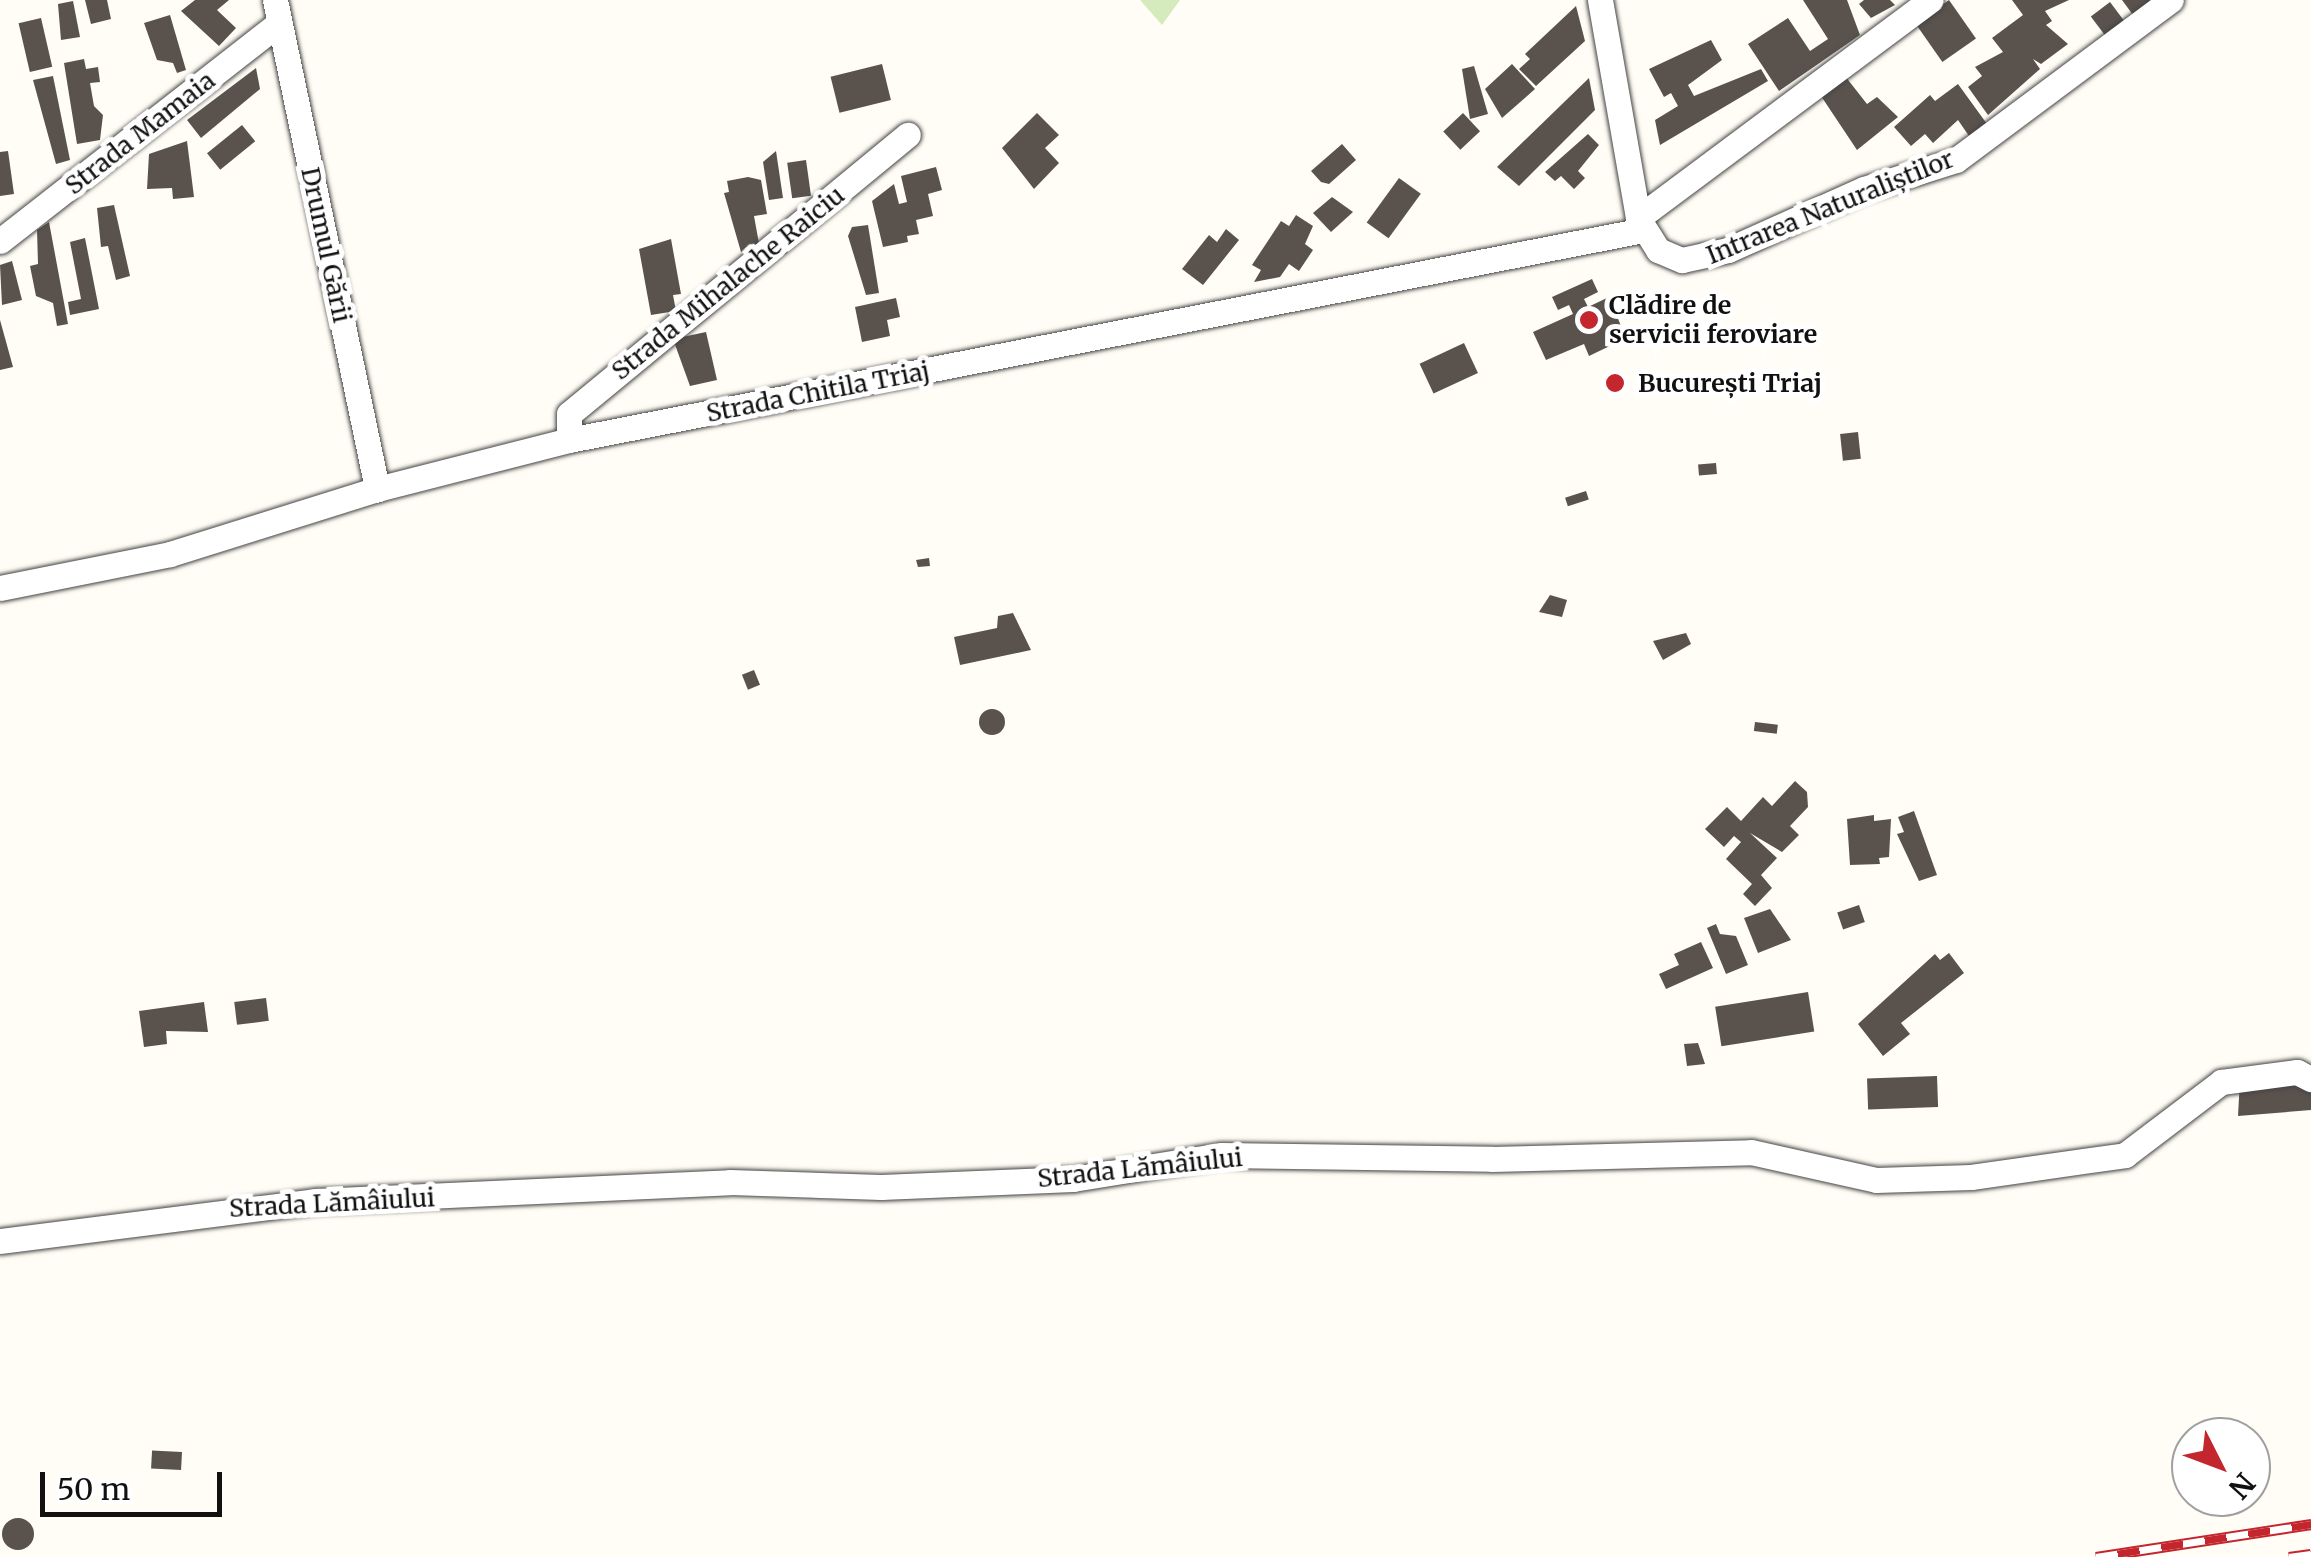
<!DOCTYPE html>
<html>
<head>
<meta charset="utf-8">
<style>
  body { margin:0 }
  #map { position:relative; width:2311px; height:1557px; overflow:hidden; background:#fffdf5; font-family:Merriweather,serif }
  div>[style] { position:absolute }
  [style*='--x'] { left:calc(var(--x)*1px); top:calc(var(--y)*1px); width:calc(var(--w)*1px); rotate:calc(var(--a)*1deg) }
  .green>* { inset:0; background:#d5ebbd }
  .building>* { inset:0; background:#5a524d; transform-origin:0 0 }
  .round { border-radius:50% }
  .roads { filter:drop-shadow(0 0 2px #444) drop-shadow(0 0 2px #444) }
  .street>* { height:25px; margin:-12.5px; padding:0 12.5px; transform-origin:12.5px; border-radius:12.5px; background:#fff }
  .rail>* { height:11px; margin-top:-5.5px; transform-origin:0; background:repeating-linear-gradient(90deg,#fff 0 22px,#c4262e 0 44px); box-sizing:border-box; border-block:2px solid #c4262e }
  .dots>* { width:28px; height:28px; translate:-50% -50%; box-sizing:border-box; border:5px solid #fff; border-radius:50% }
  span { translate:-50% -50%; white-space:nowrap; text-align:center; line-height:1.15; -webkit-text-stroke:10px #fff; paint-order:stroke }
  .street-label { font-size:25px; color:#111 }
  .poi-label { font-size:25px; color:#111; font-weight:700 }
  .left { translate:0 -50%; text-align:left }
  .north { position:absolute; left:2171px; top:1417px; width:100px; height:100px; box-sizing:border-box; background:#fff; border:2px solid #a0a0a0; border-radius:50%; rotate:132deg; font-size:28px; font-weight:700; line-height:40px; text-align:center; color:#111 }
  .north::after { content:''; display:block; margin:auto; width:35px; height:45px; background:#c4262e; clip-path:polygon(50% 0,100% 100%,50% 72%,0 100%) }
  .scale { position:absolute; left:40px; top:1472px; width:182px; height:45px; box-sizing:border-box; border:5px solid #111; border-top:0; padding-left:12px; font-size:30px; line-height:35px; white-space:nowrap; color:#111; -webkit-text-stroke:8px #fff; paint-order:stroke }
</style>
</head>
<body>
<div id="map">
  <div class="green">
    <div style="clip-path:polygon(1140px 0,1180px 0,1162px 25px)"></div>
  </div>
  <div class="building">
    <div style="clip-path:polygon(85px 0,107px 0,111px 19px,91px 24px)"></div>
    <div style="clip-path:polygon(195px 0,229px 0,217px 10px,236px 28px,219px 46px,181px 11px)"></div>
    <div style="clip-path:polygon(1803px 0,1847px 0,1860px 35px,1779px 91px,1748px 44px,1788px 18px,1810px 51px,1828px 39px)"></div>
    <div style="clip-path:polygon(1864px 0,1890px 0,1895px 5px,1871px 18px,1859px 4px)"></div>
    <div style="left:1949px;top:0;width:47px;height:41px;rotate:55deg"></div>
    <div style="clip-path:polygon(2012px 0,2069px 0,2045px 11px,2052px 21px,2046px 25px,2068px 44px,2041px 64px,2033px 59px,2040px 69px,1988px 115px,1968px 87px,1982px 76px,1975px 67px,2003px 52px,1992px 38px,2023px 15px)"></div>
    <div style="clip-path:polygon(2122px 0,2162px 0,2136px 19px)"></div>
    <div style="clip-path:polygon(73px 1px,80px 37px,61px 40px,58px 4px)"></div>
    <div style="left:2110px;top:2px;width:25px;height:24px;rotate:53deg"></div>
    <div style="clip-path:polygon(1576px 6px,1585px 41px,1536px 86px,1519px 69px,1530px 59px,1525px 54px)"></div>
    <div style="clip-path:polygon(170px 15px,186px 70px,177px 73px,173px 63px,157px 60px,144px 23px)"></div>
    <div style="left:41px;top:18px;width:50px;height:23px;rotate:77deg"></div>
    <div style="clip-path:polygon(1711px 40px,1722px 60px,1688px 85px,1694px 96px,1761px 69px,1768px 81px,1660px 145px,1655px 120px,1678px 106px,1671px 93px,1664px 97px,1649px 69px)"></div>
    <div style="clip-path:polygon(84px 59px,86px 69px,98px 67px,100px 82px,90px 83px,94px 106px,103px 115px,100px 140px,77px 144px,64px 63px)"></div>
    <div style="left:882px;top:64px;width:37px;height:53px;rotate:76deg"></div>
    <div style="clip-path:polygon(1512px 64px,1535px 89px,1502px 118px,1485px 89px)"></div>
    <div style="clip-path:polygon(1474px 66px,1488px 114px,1470px 119px,1462px 69px)"></div>
    <div style="clip-path:polygon(256px 68px,260px 89px,201px 138px,187px 120px)"></div>
    <div style="clip-path:polygon(53px 76px,70px 160px,56px 164px,33px 80px)"></div>
    <div style="clip-path:polygon(1845px 76px,1867px 104px,1877px 97px,1898px 117px,1857px 150px,1821px 96px)"></div>
    <div style="clip-path:polygon(1589px 78px,1595px 110px,1519px 186px,1497px 167px)"></div>
    <div style="clip-path:polygon(1958px 84px,1987px 124px,1969px 136px,1958px 120px,1933px 143px,1925px 134px,1911px 146px,1894px 127px,1930px 95px,1935px 101px)"></div>
    <div style="clip-path:polygon(1037px 113px,1059px 135px,1045px 148px,1059px 163px,1034px 189px,1002px 148px)"></div>
    <div style="left:1463px;top:113px;width:25px;height:27px;rotate:47deg"></div>
    <div style="left:242px;top:125px;width:21px;height:45px;rotate:51deg"></div>
    <div style="clip-path:polygon(1588px 134px,1599px 145px,1578px 171px,1585px 178px,1574px 189px,1561px 176px,1555px 181px,1545px 172px)"></div>
    <div style="clip-path:polygon(187px 141px,194px 197px,173px 199px,172px 188px,147px 189px,149px 154px)"></div>
    <div style="clip-path:polygon(1342px 144px,1356px 160px,1329px 184px,1321px 182px,1311px 171px)"></div>
    <div style="clip-path:polygon(8px 151px,14px 194px,0 196px,0 152px)"></div>
    <div style="clip-path:polygon(776px 151px,783px 198px,769px 200px,763px 162px)"></div>
    <div style="left:806px;top:160px;width:36px;height:19px;rotate:82deg"></div>
    <div style="clip-path:polygon(936px 167px,942px 190px,928px 194px,933px 216px,916px 220px,919px 234px,907px 236px,908px 242px,883px 247px,872px 201px,894px 184px,899px 204px,907px 202px,901px 176px)"></div>
    <div style="clip-path:polygon(748px 177px,761px 180px,767px 214px,754px 216px,760px 249px,741px 252px,724px 193px,729px 192px,727px 181px)"></div>
    <div style="left:1399px;top:178px;width:27px;height:55px;rotate:36deg"></div>
    <div style="clip-path:polygon(1332px 197px,1353px 212px,1331px 232px,1313px 213px)"></div>
    <div style="clip-path:polygon(114px 205px,130px 276px,116px 280px,108px 246px,101px 247px,97px 208px)"></div>
    <div style="clip-path:polygon(1296px 215px,1313px 226px,1305px 244px,1313px 250px,1299px 271px,1289px 264px,1280px 277px,1254px 282px,1261px 270px,1252px 265px,1281px 221px,1289px 226px)"></div>
    <div style="clip-path:polygon(49px 222px,68px 324px,57px 326px,53px 303px,36px 296px,30px 266px,38px 264px,37px 230px)"></div>
    <div style="clip-path:polygon(868px 225px,879px 293px,866px 295px,848px 236px,852px 227px)"></div>
    <div style="clip-path:polygon(1226px 229px,1239px 240px,1203px 285px,1182px 269px,1209px 235px,1217px 242px)"></div>
    <div style="clip-path:polygon(85px 238px,99px 309px,70px 315px,68px 302px,81px 299px,70px 242px)"></div>
    <div style="clip-path:polygon(671px 239px,681px 294px,673px 295px,676px 311px,651px 315px,639px 249px)"></div>
    <div style="clip-path:polygon(12px 261px,22px 300px,2px 305px,0 265px)"></div>
    <div style="clip-path:polygon(1592px 279px,1598px 292px,1584px 299px,1588px 307px,1609px 297px,1621px 326px,1608px 332px,1614px 344px,1589px 356px,1584px 344px,1546px 360px,1533px 332px,1573px 314px,1569px 305px,1558px 310px,1552px 297px)"></div>
    <div style="clip-path:polygon(896px 298px,900px 317px,887px 320px,890px 336px,862px 342px,855px 307px)"></div>
    <div style="clip-path:polygon(0 320px,13px 367px,0 370px)"></div>
    <div style="clip-path:polygon(706px 332px,717px 380px,690px 386px,673px 339px)"></div>
    <div style="left:1464px;top:343px;width:33px;height:49px;rotate:65deg"></div>
    <div style="left:1858px;top:432px;width:27px;height:18px;rotate:84deg"></div>
    <div style="left:1716px;top:463px;width:11px;height:18px;rotate:85deg"></div>
    <div style="left:1586px;top:491px;width:9px;height:22px;rotate:72deg"></div>
    <div style="clip-path:polygon(929px 558px,930px 566px,918px 567px,916px 560px)"></div>
    <div style="clip-path:polygon(1550px 595px,1567px 600px,1562px 617px,1539px 612px)"></div>
    <div style="clip-path:polygon(1013px 613px,1031px 650px,960px 665px,954px 637px,997px 628px,998px 616px)"></div>
    <div style="clip-path:polygon(1686px 633px,1691px 644px,1663px 660px,1653px 641px)"></div>
    <div style="left:754px;top:670px;width:16px;height:13px;rotate:68deg"></div>
    <div class="round" style="left:979px;top:709px;width:26px;height:26px"></div>
    <div style="left:1755px;top:722px;width:23px;height:9px;rotate:7deg"></div>
    <div style="clip-path:polygon(1795px 781px,1807px 792px,1808px 807px,1790px 826px,1799px 835px,1782px 852px,1750px 833px,1777px 858px,1761px 875px,1772px 888px,1755px 906px,1743px 894px,1752px 884px,1726px 859px,1741px 842px,1734px 836px,1724px 847px,1705px 829px,1727px 807px,1741px 821px,1763px 797px,1772px 806px)"></div>
    <div style="clip-path:polygon(1914px 811px,1937px 875px,1919px 881px,1897px 834px,1904px 832px,1898px 817px)"></div>
    <div style="clip-path:polygon(1874px 815px,1874px 821px,1891px 819px,1889px 857px,1879px 858px,1880px 864px,1850px 865px,1847px 819px)"></div>
    <div style="left:1859px;top:905px;width:18px;height:23px;rotate:71deg"></div>
    <div style="clip-path:polygon(1770px 909px,1791px 940px,1758px 953px,1744px 918px)"></div>
    <div style="clip-path:polygon(1716px 924px,1720px 934px,1736px 936px,1748px 965px,1726px 974px,1707px 928px)"></div>
    <div style="clip-path:polygon(1701px 942px,1713px 968px,1666px 989px,1659px 974px,1679px 965px,1674px 954px)"></div>
    <div style="clip-path:polygon(1949px 953px,1964px 973px,1901px 1023px,1910px 1034px,1883px 1056px,1858px 1024px,1935px 954px,1940px 960px)"></div>
    <div style="left:1808px;top:992px;width:40px;height:94px;rotate:81deg"></div>
    <div style="left:266px;top:998px;width:23px;height:32px;rotate:83deg"></div>
    <div style="clip-path:polygon(204px 1002px,208px 1032px,166px 1031px,167px 1044px,144px 1047px,139px 1011px)"></div>
    <div style="clip-path:polygon(1698px 1043px,1705px 1064px,1687px 1066px,1684px 1044px)"></div>
    <div style="left:1937px;top:1076px;width:31px;height:70px;rotate:88deg"></div>
    <div style="clip-path:polygon(2240px 1079px,2311px 1085px,2311px 1110px,2238px 1116px)"></div>
    <div style="left:182px;top:1452px;width:18px;height:30px;rotate:93deg"></div>
    <div class="round" style="left:2px;top:1518px;width:32px;height:32px"></div>
  </div>
  <div class="roads">
    <div class="street">
      <div style="--x:275;--y:0;--w:500;--a:78.2"></div>
      <div style="--x:1600;--y:0;--w:221;--a:80.1"></div>
      <div style="--x:1638;--y:218;--w:38;--a:58"></div>
      <div style="--x:1658;--y:250;--w:26;--a:23"></div>
      <div style="--x:1682;--y:260;--w:47;--a:-12.3"></div>
      <div style="--x:1728;--y:250;--w:149;--a:-24.2"></div>
      <div style="--x:1864;--y:189;--w:96;--a:-17.5"></div>
      <div style="--x:1956;--y:160;--w:268;--a:-36.7"></div>
      <div style="--x:1638;--y:218;--w:365;--a:-36.7"></div>
      <div style="--x:0;--y:241;--w:354;--a:-38"></div>
      <div style="--x:569;--y:440;--w:26;--a:-90"></div>
      <div style="--x:569;--y:414;--w:439;--a:-39.5"></div>
      <div style="--x:0;--y:588;--w:173;--a:-11.3"></div>
      <div style="--x:170;--y:554;--w:217;--a:-17.4"></div>
      <div style="--x:377;--y:489;--w:198;--a:-14.3"></div>
      <div style="--x:569;--y:440;--w:1094;--a:-11.06"></div>
      <div style="--x:0;--y:1241;--w:319;--a:-7.2"></div>
      <div style="--x:316;--y:1201;--w:414;--a:-2.6"></div>
      <div style="--x:730;--y:1182;--w:151;--a:1.9"></div>
      <div style="--x:881;--y:1187;--w:192;--a:-2.4"></div>
      <div style="--x:1073;--y:1179;--w:150;--a:-9.2"></div>
      <div style="--x:1221;--y:1155;--w:271;--a:0.8"></div>
      <div style="--x:1492;--y:1159;--w:259;--a:-1.5"></div>
      <div style="--x:1751;--y:1152;--w:128;--a:12.6"></div>
      <div style="--x:1876;--y:1180;--w:95;--a:-1.8"></div>
      <div style="--x:1971;--y:1177;--w:156;--a:-8.1"></div>
      <div style="--x:2125;--y:1155;--w:121;--a:-37.2"></div>
      <div style="--x:2221;--y:1082;--w:77;--a:-7.5"></div>
      <div style="--x:2297;--y:1072;--w:16;--a:27"></div>
    </div>
  </div>
  <div class="rail">
    <div style="--x:2096;--y:1557;--w:218;--a:-8.7"></div>
    <div style="--x:2289;--y:1557;--w:22;--a:-8"></div>
  </div>
  <div class="dots">
    <div style="left:1589px;top:320px;background:#c4262e"></div>
    <div style="left:1615px;top:383px;background:#c4262e"></div>
  </div>
  <div class="street-label">
    <span style="left:140px;top:133px;rotate:-38deg">Strada Mamaia</span>
    <span style="left:1830px;top:207px;rotate:-22deg">Intrarea Naturaliștilor</span>
    <span style="left:326px;top:245px;rotate:78deg">Drumul Gării</span>
    <span style="left:728px;top:283px;rotate:-39deg">Strada Mihalache Raiciu</span>
    <span style="left:818px;top:392px;rotate:-11deg">Strada Chitila Triaj</span>
    <span style="left:1140px;top:1168px;rotate:-6deg">Strada Lămâiului</span>
    <span style="left:332px;top:1203px;rotate:-3deg">Strada Lămâiului</span>
  </div>
  <div class="poi-label">
    <span class="left" style="left:1609px;top:320px">Clădire de<br>servicii feroviare</span>
    <span class="left" style="left:1638px;top:383px">București Triaj</span>
  </div>
  <div class="north">N</div>
  <div class="scale">50 m</div>
</div>
</body>
</html>
